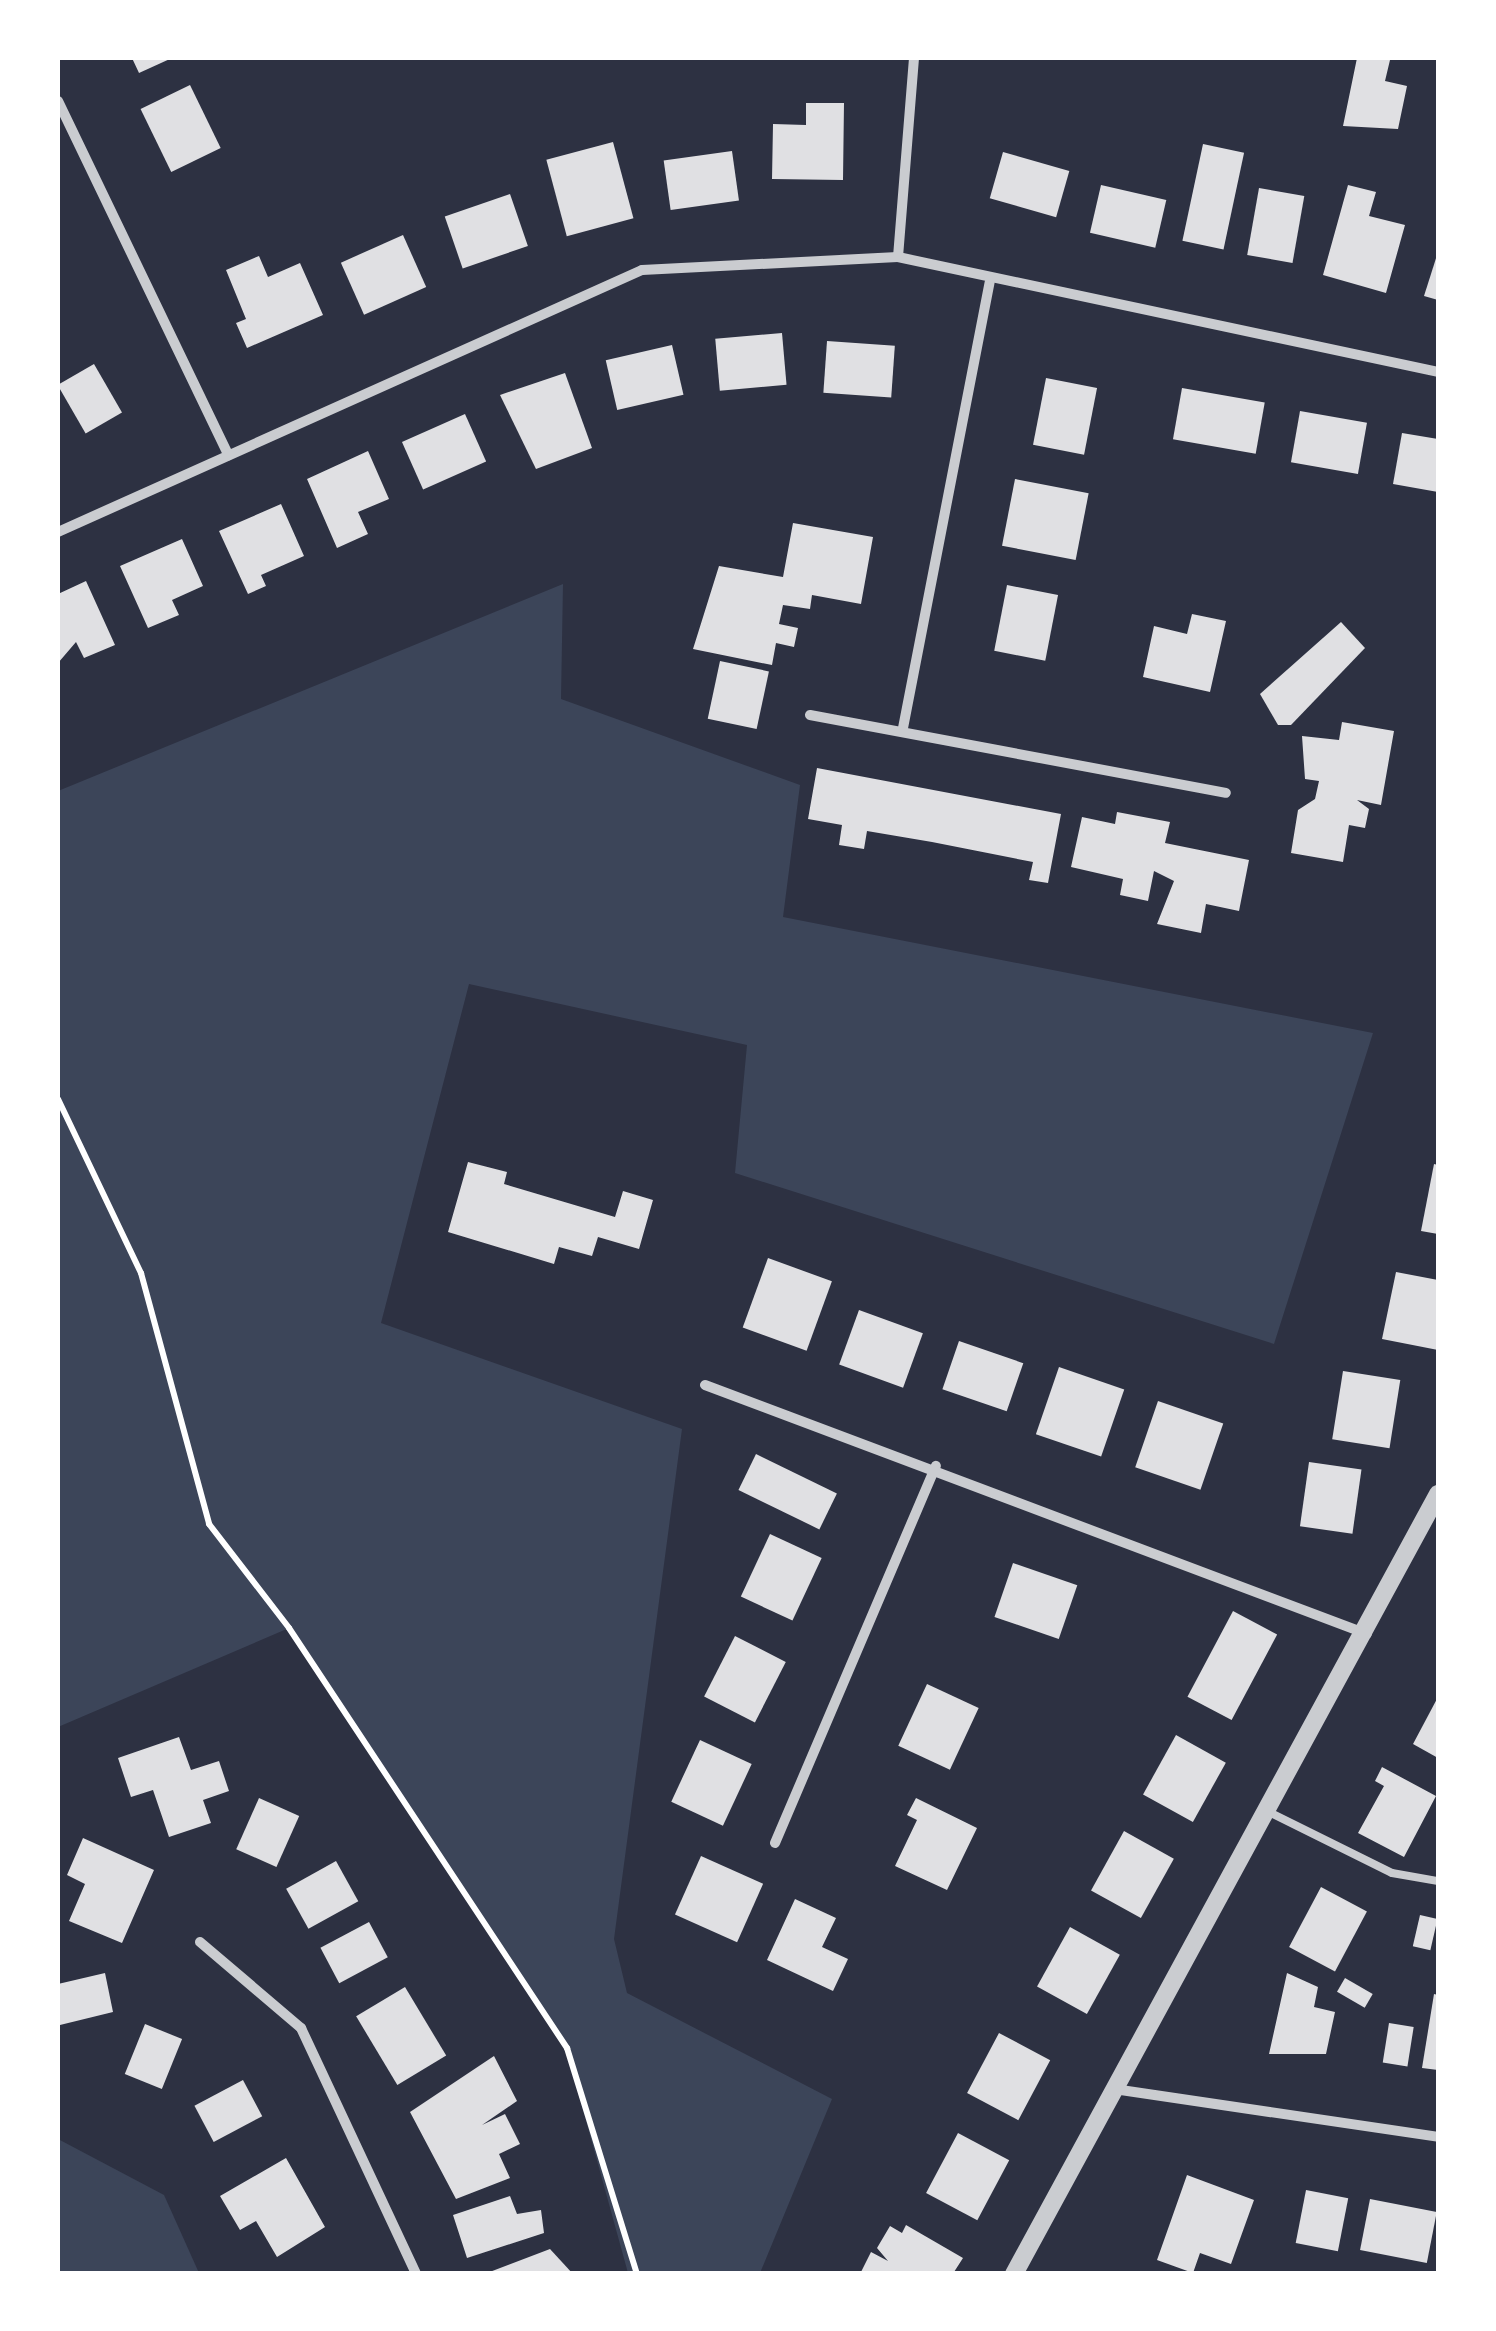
<!DOCTYPE html>
<html>
<head>
<meta charset="utf-8">
<style>
  body { margin:0 }
  #map { position:relative; width:1496px; height:2331px; overflow:hidden; background:#2d3142; font-family:Ubuntu,sans-serif }
  div>[style] { position:absolute }
  [style*='--x'] { left:calc(var(--x)*1px); top:calc(var(--y)*1px); width:calc(var(--w)*1px); rotate:calc(var(--a)*1deg) }
  .green>* { inset:0; background:#3c4559 }
  .building>* { inset:0; background:#e0e0e3; transform-origin:0 0 }
  .path>* { height:6px; margin:-3px; padding:0 3px; transform-origin:3px; border-radius:3px; background:#fff }
  .service>* { height:8px; margin:-4px; padding:0 4px; transform-origin:4px; border-radius:4px; background:#caccd0 }
  .minor>* { height:10px; margin:-5px; padding:0 5px; transform-origin:5px; border-radius:5px; background:#caccd0 }
  .tertiary>* { height:18px; margin:-9px; padding:0 9px; transform-origin:9px; border-radius:9px; background:#caccd0 }
  span { translate:-50% -50%; white-space:nowrap; text-align:center; line-height:1.15; -webkit-text-stroke:8px #fff; paint-order:stroke }
  .frame { position:absolute; inset:0; border:60px solid #fff; pointer-events:none }
</style>
</head>
<body>
<div id="map">
  <div class="green">
    <div style="clip-path:polygon(563px 584px,561px 699px,800px 785px,783px 917px,1373px 1033px,1274px 1344px,735px 1173px,747px 1045px,469px 984px,381px 1323px,682px 1429px,614px 1939px,627px 1993px,832px 2099px,760px 2273px,628px 2273px,566px 2048px,289px 1628px,58px 1727px,58px 791px)"></div>
    <div style="clip-path:polygon(58px 2139px,164px 2195px,199px 2273px,58px 2273px)"></div>
  </div>
  <div class="building">
    <div style="clip-path:polygon(132px 58px,172px 58px,139px 73px)"></div>
    <div style="clip-path:polygon(1357px 58px,1411px 58px,1390px 60px,1385px 81px,1407px 86px,1398px 129px,1343px 126px)"></div>
    <div style="left:190px;top:85px;width:70px;height:55px;rotate:64deg"></div>
    <div style="clip-path:polygon(806px 103px,844px 103px,843px 180px,772px 179px,773px 124px,806px 125px)"></div>
    <div style="left:613px;top:142px;width:79px;height:69px;rotate:75deg"></div>
    <div style="left:1203px;top:144px;width:42px;height:99px;rotate:12deg"></div>
    <div style="left:732px;top:151px;width:50px;height:69px;rotate:82deg"></div>
    <div style="left:1003px;top:152px;width:69px;height:48px;rotate:16deg"></div>
    <div style="left:1101px;top:185px;width:67px;height:49px;rotate:13deg"></div>
    <div style="clip-path:polygon(1348px 185px,1376px 192px,1369px 216px,1405px 225px,1386px 293px,1323px 275px)"></div>
    <div style="left:1259px;top:188px;width:46px;height:68px;rotate:10deg"></div>
    <div style="left:510px;top:194px;width:55px;height:69px;rotate:71deg"></div>
    <div style="left:403px;top:235px;width:57px;height:68px;rotate:66deg"></div>
    <div style="clip-path:polygon(1438px 252px,1438px 300px,1424px 296px)"></div>
    <div style="clip-path:polygon(259px 256px,268px 277px,300px 263px,323px 315px,247px 348px,236px 323px,246px 319px,226px 270px)"></div>
    <div style="left:782px;top:333px;width:52px;height:67px;rotate:85deg"></div>
    <div style="left:827px;top:341px;width:68px;height:52px;rotate:4deg"></div>
    <div style="left:672px;top:345px;width:51px;height:68px;rotate:77deg"></div>
    <div style="left:94px;top:364px;width:56px;height:42px;rotate:60deg"></div>
    <div style="clip-path:polygon(565px 373px,592px 448px,536px 469px,500px 395px)"></div>
    <div style="left:1046px;top:378px;width:52px;height:68px;rotate:11deg"></div>
    <div style="left:1182px;top:388px;width:84px;height:52px;rotate:10deg"></div>
    <div style="left:1300px;top:411px;width:68px;height:52px;rotate:10deg"></div>
    <div style="left:465px;top:414px;width:52px;height:69px;rotate:66deg"></div>
    <div style="clip-path:polygon(1402px 433px,1438px 439px,1438px 492px,1393px 484px)"></div>
    <div style="clip-path:polygon(368px 451px,389px 499px,358px 512px,368px 534px,337px 548px,307px 479px)"></div>
    <div style="left:1015px;top:479px;width:75px;height:68px;rotate:11deg"></div>
    <div style="clip-path:polygon(281px 504px,304px 556px,261px 575px,266px 586px,248px 594px,219px 531px)"></div>
    <div style="clip-path:polygon(793px 523px,873px 537px,861px 604px,812px 595px,810px 609px,783px 605px,779px 624px,798px 628px,794px 647px,776px 643px,772px 665px,693px 649px,719px 566px,783px 577px)"></div>
    <div style="clip-path:polygon(182px 539px,203px 586px,172px 600px,179px 615px,148px 628px,120px 566px)"></div>
    <div style="clip-path:polygon(86px 581px,115px 645px,84px 658px,76px 642px,58px 663px,58px 594px)"></div>
    <div style="left:1007px;top:585px;width:52px;height:67px;rotate:11deg"></div>
    <div style="clip-path:polygon(1192px 614px,1226px 621px,1210px 692px,1143px 677px,1154px 626px,1187px 634px)"></div>
    <div style="clip-path:polygon(1341px 622px,1365px 648px,1291px 725px,1278px 725px,1260px 694px)"></div>
    <div style="left:720px;top:661px;width:50px;height:59px;rotate:12deg"></div>
    <div style="clip-path:polygon(1342px 722px,1394px 731px,1381px 805px,1357px 800px,1369px 809px,1365px 828px,1349px 825px,1343px 862px,1291px 853px,1298px 810px,1315px 799px,1319px 781px,1305px 779px,1302px 736px,1339px 740px)"></div>
    <div style="clip-path:polygon(817px 768px,1061px 814px,1048px 883px,1029px 880px,1033px 862px,932px 842px,867px 831px,864px 849px,839px 845px,842px 825px,808px 819px)"></div>
    <div style="clip-path:polygon(1117px 812px,1170px 822px,1165px 843px,1249px 860px,1239px 911px,1206px 904px,1201px 933px,1157px 924px,1174px 881px,1154px 871px,1148px 901px,1120px 895px,1123px 879px,1071px 867px,1082px 817px,1115px 824px)"></div>
    <div style="clip-path:polygon(468px 1162px,507px 1172px,504px 1184px,615px 1217px,623px 1191px,653px 1200px,639px 1249px,598px 1237px,592px 1256px,559px 1247px,554px 1264px,448px 1232px)"></div>
    <div style="clip-path:polygon(1434px 1164px,1438px 1165px,1438px 1234px,1421px 1231px)"></div>
    <div style="left:768px;top:1258px;width:68px;height:74px;rotate:20deg"></div>
    <div style="clip-path:polygon(1396px 1272px,1438px 1280px,1438px 1350px,1382px 1339px)"></div>
    <div style="left:859px;top:1310px;width:68px;height:58px;rotate:20deg"></div>
    <div style="left:959px;top:1341px;width:68px;height:51px;rotate:19deg"></div>
    <div style="left:1059px;top:1367px;width:69px;height:71px;rotate:19deg"></div>
    <div style="left:1343px;top:1371px;width:58px;height:69px;rotate:9deg"></div>
    <div style="left:1158px;top:1401px;width:69px;height:70px;rotate:19deg"></div>
    <div style="left:756px;top:1454px;width:90px;height:40px;rotate:26deg"></div>
    <div style="left:1309px;top:1462px;width:53px;height:65px;rotate:8deg"></div>
    <div style="left:770px;top:1534px;width:57px;height:69px;rotate:25deg"></div>
    <div style="left:1013px;top:1563px;width:68px;height:57px;rotate:19deg"></div>
    <div style="left:1233px;top:1611px;width:50px;height:97px;rotate:28deg"></div>
    <div style="left:735px;top:1636px;width:57px;height:68px;rotate:27deg"></div>
    <div style="left:927px;top:1684px;width:57px;height:68px;rotate:25deg"></div>
    <div style="clip-path:polygon(1438px 1697px,1438px 1758px,1413px 1744px)"></div>
    <div style="left:1176px;top:1735px;width:57px;height:68px;rotate:29deg"></div>
    <div style="clip-path:polygon(179px 1737px,191px 1770px,219px 1761px,229px 1791px,203px 1800px,211px 1823px,169px 1837px,153px 1790px,131px 1797px,118px 1758px)"></div>
    <div style="left:700px;top:1740px;width:57px;height:68px;rotate:25deg"></div>
    <div style="clip-path:polygon(1382px 1767px,1436px 1796px,1404px 1857px,1358px 1833px,1384px 1786px,1375px 1781px)"></div>
    <div style="left:259px;top:1798px;width:44px;height:56px;rotate:24deg"></div>
    <div style="clip-path:polygon(916px 1798px,977px 1828px,947px 1890px,895px 1866px,917px 1820px,907px 1815px)"></div>
    <div style="left:1124px;top:1831px;width:57px;height:68px;rotate:29deg"></div>
    <div style="clip-path:polygon(83px 1838px,154px 1870px,122px 1943px,69px 1921px,85px 1884px,67px 1875px)"></div>
    <div style="left:701px;top:1856px;width:68px;height:64px;rotate:24deg"></div>
    <div style="left:336px;top:1861px;width:46px;height:57px;rotate:61deg"></div>
    <div style="left:1321px;top:1887px;width:52px;height:68px;rotate:28deg"></div>
    <div style="clip-path:polygon(795px 1899px,836px 1918px,822px 1947px,848px 1959px,833px 1991px,767px 1960px)"></div>
    <div style="left:1420px;top:1915px;width:18px;height:32px;rotate:13deg"></div>
    <div style="left:369px;top:1922px;width:40px;height:55px;rotate:62deg"></div>
    <div style="left:1070px;top:1927px;width:57px;height:68px;rotate:29deg"></div>
    <div style="clip-path:polygon(105px 1973px,113px 2012px,60px 2025px,58px 1984px)"></div>
    <div style="clip-path:polygon(1287px 1973px,1318px 1987px,1314px 2007px,1335px 2012px,1326px 2054px,1269px 2054px)"></div>
    <div style="left:1345px;top:1978px;width:32px;height:16px;rotate:30deg"></div>
    <div style="left:405px;top:1987px;width:80px;height:57px;rotate:59deg"></div>
    <div style="clip-path:polygon(1434px 1994px,1438px 1995px,1438px 2070px,1422px 2068px)"></div>
    <div style="left:1389px;top:2023px;width:25px;height:40px;rotate:9deg"></div>
    <div style="left:145px;top:2024px;width:40px;height:54px;rotate:22deg"></div>
    <div style="left:999px;top:2033px;width:58px;height:68px;rotate:28deg"></div>
    <div style="clip-path:polygon(494px 2056px,517px 2101px,482px 2125px,505px 2114px,520px 2144px,499px 2154px,510px 2178px,456px 2199px,410px 2112px)"></div>
    <div style="left:243px;top:2080px;width:41px;height:55px;rotate:62deg"></div>
    <div style="left:958px;top:2133px;width:58px;height:68px;rotate:28deg"></div>
    <div style="clip-path:polygon(286px 2158px,325px 2227px,277px 2257px,256px 2221px,240px 2230px,220px 2196px)"></div>
    <div style="clip-path:polygon(1187px 2175px,1254px 2200px,1231px 2264px,1200px 2253px,1193px 2273px,1157px 2260px)"></div>
    <div style="left:1306px;top:2190px;width:43px;height:54px;rotate:11deg"></div>
    <div style="clip-path:polygon(510px 2196px,517px 2214px,541px 2210px,544px 2233px,467px 2258px,453px 2215px)"></div>
    <div style="left:1370px;top:2199px;width:68px;height:52px;rotate:11deg"></div>
    <div style="clip-path:polygon(906px 2225px,963px 2258px,954px 2272px,860px 2274px,871px 2252px,888px 2261px,877px 2248px,890px 2226px,902px 2233px)"></div>
    <div style="clip-path:polygon(550px 2249px,573px 2274px,487px 2274px,487px 2273px)"></div>
  </div>
  <div class="path">
    <div style="--x:58;--y:1099;--w:193;--a:64.5"></div>
    <div style="--x:141;--y:1273;--w:260;--a:74.8"></div>
    <div style="--x:209;--y:1524;--w:131;--a:52.4"></div>
    <div style="--x:289;--y:1628;--w:504;--a:56.5"></div>
    <div style="--x:567;--y:2048;--w:237;--a:72.8"></div>
  </div>
  <div class="service">
    <div style="--x:1269;--y:1812;--w:137;--a:26.4"></div>
    <div style="--x:1392;--y:1873;--w:47;--a:9.9"></div>
  </div>
  <div class="minor">
    <div style="--x:58;--y:101;--w:393;--a:64.3"></div>
    <div style="--x:898;--y:257;--w:200;--a:-85.4"></div>
    <div style="--x:58;--y:532;--w:640;--a:-24.16"></div>
    <div style="--x:642;--y:270;--w:256;--a:-2.9"></div>
    <div style="--x:898;--y:257;--w:552;--a:12.02"></div>
    <div style="--x:810;--y:715;--w:423;--a:10.6"></div>
    <div style="--x:903;--y:728;--w:454;--a:-79"></div>
    <div style="--x:705;--y:1385;--w:707;--a:20.61"></div>
    <div style="--x:775;--y:1843;--w:410;--a:-66.9"></div>
    <div style="--x:200;--y:1942;--w:133;--a:40.4"></div>
    <div style="--x:301;--y:2028;--w:272;--a:64.9"></div>
    <div style="--x:1114;--y:2089;--w:328;--a:8.4"></div>
  </div>
  <div class="tertiary">
    <div style="--x:1014;--y:2274;--w:888;--a:-61.47"></div>
  </div>
  <div class="frame"></div>
</div>
</body>
</html>
